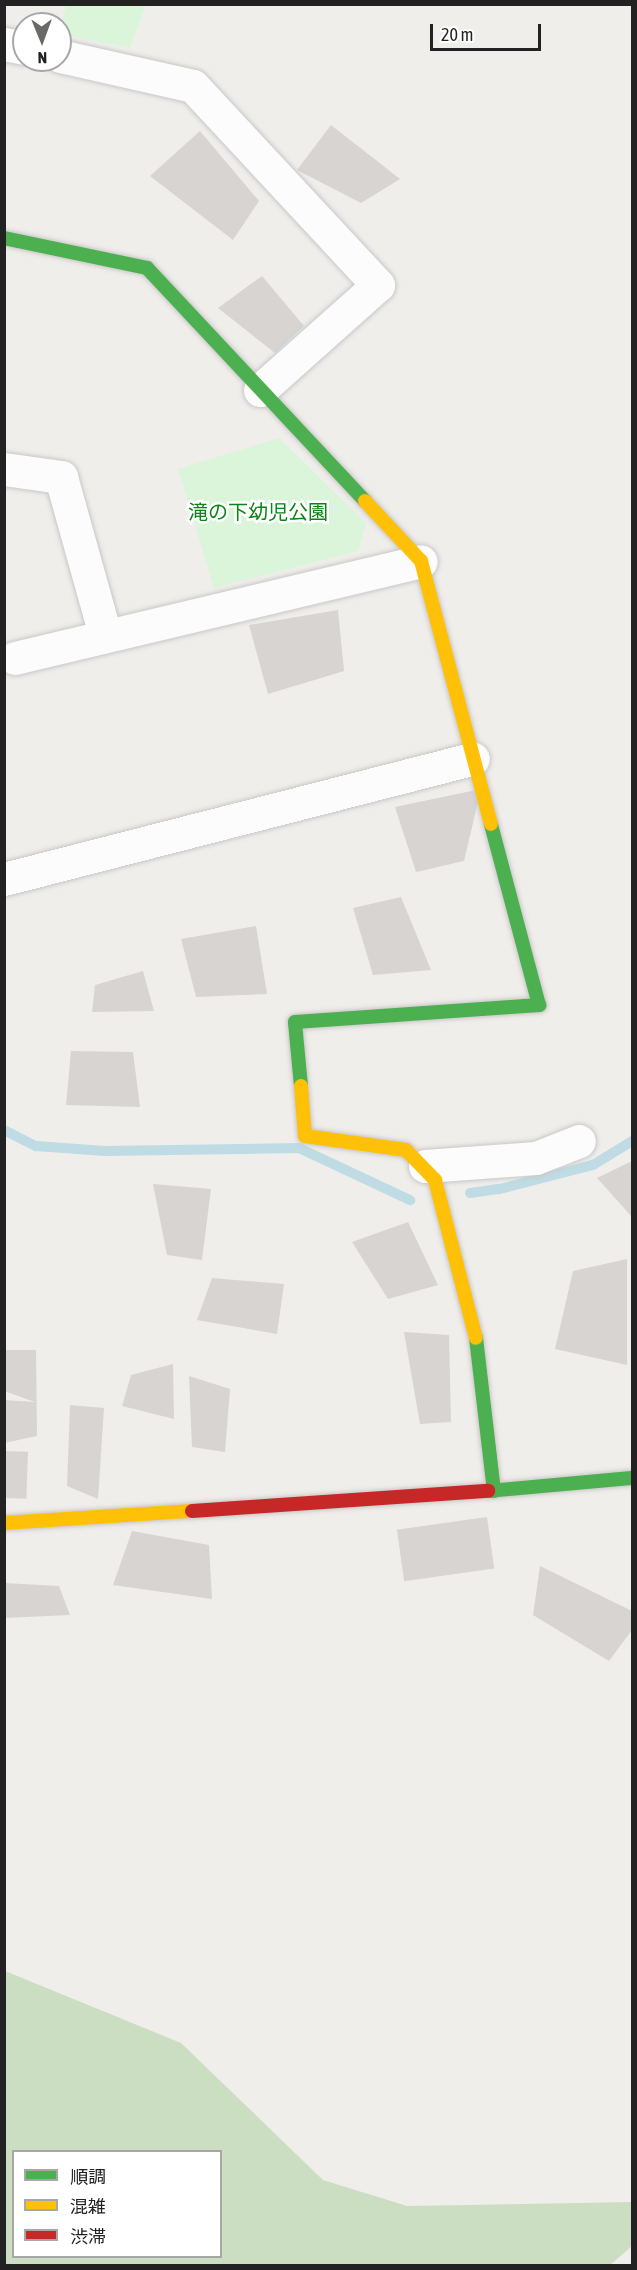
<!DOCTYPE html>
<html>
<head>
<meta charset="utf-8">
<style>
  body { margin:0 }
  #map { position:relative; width:637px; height:2270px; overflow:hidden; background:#f0eeeb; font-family:"Asap Condensed","Noto Sans JP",sans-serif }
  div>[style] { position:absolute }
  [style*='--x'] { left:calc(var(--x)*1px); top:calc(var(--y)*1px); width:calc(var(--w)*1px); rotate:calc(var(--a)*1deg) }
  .forest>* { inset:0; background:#cbdec1 }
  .park>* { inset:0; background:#daf5da }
  .stream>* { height:10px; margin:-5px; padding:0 5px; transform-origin:5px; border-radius:5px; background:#bfdbe3 }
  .building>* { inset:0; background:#d7d4d2; transform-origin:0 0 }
  .roads { filter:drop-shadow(0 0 2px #c9c8c7) drop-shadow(0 0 2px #c9c8c7) }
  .street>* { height:33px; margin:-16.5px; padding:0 16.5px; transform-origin:16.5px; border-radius:16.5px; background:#fdfcfc }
  .fast>* { height:14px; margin:-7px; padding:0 7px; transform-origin:7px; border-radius:7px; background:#4caf50 }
  .slow>* { height:14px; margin:-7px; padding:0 7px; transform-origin:7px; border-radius:7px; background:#ffc107 }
  .jam>* { height:14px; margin:-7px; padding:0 7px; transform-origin:7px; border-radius:7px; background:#c62828 }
  span { translate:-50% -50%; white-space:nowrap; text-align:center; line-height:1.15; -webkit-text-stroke:5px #fff; paint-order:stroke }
  .park-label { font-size:20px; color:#0c8416 }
  .frame { position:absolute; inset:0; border:6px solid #222; pointer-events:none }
  .legend { position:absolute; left:12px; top:2150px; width:210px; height:108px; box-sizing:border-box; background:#fff; border:2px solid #a7a7a7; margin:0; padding:8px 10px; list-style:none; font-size:18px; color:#222 }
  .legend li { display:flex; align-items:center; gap:12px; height:30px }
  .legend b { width:30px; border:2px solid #a7a7a7 }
  .north { position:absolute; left:12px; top:12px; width:60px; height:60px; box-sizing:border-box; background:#fff; border:2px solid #a7a7a7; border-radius:50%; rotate:179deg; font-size:16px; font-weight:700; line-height:24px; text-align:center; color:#222 }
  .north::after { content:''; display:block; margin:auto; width:21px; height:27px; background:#6a6968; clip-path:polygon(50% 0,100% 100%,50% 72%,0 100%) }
  .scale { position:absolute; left:430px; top:24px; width:111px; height:27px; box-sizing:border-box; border:3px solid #222; border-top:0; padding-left:8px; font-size:18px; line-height:21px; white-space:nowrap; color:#222; -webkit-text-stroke:4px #fff; paint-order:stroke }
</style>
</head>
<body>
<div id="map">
  <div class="forest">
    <div style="clip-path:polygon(evenodd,5px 1971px,181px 2043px,323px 2180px,407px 2206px,632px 2202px,632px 2246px,609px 2266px,5px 2265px,5px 1971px,14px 2152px,220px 2152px,220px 2256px,14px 2256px,14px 2152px)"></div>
  </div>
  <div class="park">
    <div style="clip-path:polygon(66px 5px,66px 4px,146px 5px,130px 48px,60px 34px)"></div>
    <div style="clip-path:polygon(279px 438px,366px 523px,358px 551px,214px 588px,178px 469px)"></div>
  </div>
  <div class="stream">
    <div style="--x:4;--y:1130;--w:36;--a:27"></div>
    <div style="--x:36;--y:1146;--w:69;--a:4.1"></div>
    <div style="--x:105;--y:1151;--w:194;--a:-0.9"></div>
    <div style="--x:299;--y:1148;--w:123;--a:25.1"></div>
    <div style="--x:470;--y:1193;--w:30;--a:-8"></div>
    <div style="--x:500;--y:1189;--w:96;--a:-14.5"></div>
    <div style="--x:593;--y:1165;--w:46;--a:-31.6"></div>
  </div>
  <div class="building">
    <div style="clip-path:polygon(331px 125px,400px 179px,361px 203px,297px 170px)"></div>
    <div style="clip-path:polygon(200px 131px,259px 201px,233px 240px,150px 176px)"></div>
    <div style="clip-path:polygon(262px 276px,304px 326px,275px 353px,218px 308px)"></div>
    <div style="clip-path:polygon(338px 610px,344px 671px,268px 694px,249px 625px)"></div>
    <div style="clip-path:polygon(481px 789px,464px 861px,416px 872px,395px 807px)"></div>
    <div style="clip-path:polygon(401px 897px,431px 970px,373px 975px,353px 908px)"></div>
    <div style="clip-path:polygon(256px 926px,267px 994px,196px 997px,181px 939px)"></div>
    <div style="clip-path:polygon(143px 971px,154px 1011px,92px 1012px,95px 985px)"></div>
    <div style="clip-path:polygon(71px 1051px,133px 1052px,140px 1107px,66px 1105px)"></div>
    <div style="clip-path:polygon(632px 1161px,632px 1217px,597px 1178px)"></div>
    <div style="clip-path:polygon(153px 1184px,211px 1189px,202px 1260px,167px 1255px)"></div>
    <div style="clip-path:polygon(408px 1222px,438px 1285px,388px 1299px,352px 1242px)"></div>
    <div style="clip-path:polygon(627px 1259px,627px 1365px,555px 1349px,573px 1271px)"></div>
    <div style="clip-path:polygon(212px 1278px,284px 1284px,277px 1334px,197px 1320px)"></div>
    <div style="clip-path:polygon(404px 1332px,449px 1335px,451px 1422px,420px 1424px)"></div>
    <div style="clip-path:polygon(4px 1350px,36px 1350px,37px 1436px,4px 1443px,4px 1400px,35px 1402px,4px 1391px)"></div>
    <div style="clip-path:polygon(173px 1364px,174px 1419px,122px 1406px,131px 1375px)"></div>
    <div style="clip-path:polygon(189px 1376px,230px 1389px,225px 1452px,192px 1447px)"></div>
    <div style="clip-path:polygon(70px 1405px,104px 1408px,98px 1499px,67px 1486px)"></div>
    <div style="left:4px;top:1451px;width:24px;height:47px;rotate:2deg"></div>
    <div style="left:487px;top:1517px;width:52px;height:91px;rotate:82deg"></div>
    <div style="clip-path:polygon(132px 1531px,209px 1545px,212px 1599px,113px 1585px)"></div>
    <div style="clip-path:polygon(540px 1566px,632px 1611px,632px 1630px,609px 1661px,533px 1615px)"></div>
    <div style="clip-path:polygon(4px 1583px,59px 1586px,70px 1615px,4px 1618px)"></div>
  </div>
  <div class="roads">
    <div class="street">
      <div style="--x:4;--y:44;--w:20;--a:11"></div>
      <div style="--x:60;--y:56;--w:136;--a:12.7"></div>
      <div style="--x:193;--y:86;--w:272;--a:47.1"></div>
      <div style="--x:378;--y:285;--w:158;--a:138.3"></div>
      <div style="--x:4;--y:469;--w:58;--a:8"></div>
      <div style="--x:61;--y:477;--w:164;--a:74.4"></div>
      <div style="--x:15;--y:658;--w:417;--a:-13.4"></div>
      <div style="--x:4;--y:879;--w:484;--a:-14.4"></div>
      <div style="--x:425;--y:1166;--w:111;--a:-4.1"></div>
      <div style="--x:536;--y:1158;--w:46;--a:-21.6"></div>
    </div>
    <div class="fast">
      <div style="--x:4;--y:238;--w:146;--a:11.8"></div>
      <div style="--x:147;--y:268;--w:319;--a:46.9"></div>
      <div style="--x:301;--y:1086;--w:64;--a:-95.4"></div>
      <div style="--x:295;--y:1022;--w:245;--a:-4"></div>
      <div style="--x:539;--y:1005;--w:187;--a:-104.9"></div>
      <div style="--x:476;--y:1338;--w:154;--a:83.3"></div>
      <div style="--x:488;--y:1491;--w:145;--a:-5.2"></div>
    </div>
    <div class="slow">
      <div style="--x:365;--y:501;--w:82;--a:47"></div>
      <div style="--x:421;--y:561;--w:272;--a:75.1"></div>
      <div style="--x:301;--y:1086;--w:50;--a:85.4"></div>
      <div style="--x:305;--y:1136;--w:102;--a:7.9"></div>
      <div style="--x:406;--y:1150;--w:42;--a:46"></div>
      <div style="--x:435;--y:1180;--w:163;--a:75.5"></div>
      <div style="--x:4;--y:1523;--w:188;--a:-3.7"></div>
    </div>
    <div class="jam">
      <div style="--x:192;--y:1511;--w:297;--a:-3.9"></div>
    </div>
  </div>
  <div class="park-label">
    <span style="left:258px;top:511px">滝の下幼児公園</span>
  </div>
  <div class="frame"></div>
  <ul class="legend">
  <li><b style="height:8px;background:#4caf50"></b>順調</li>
  <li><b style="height:8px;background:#ffc107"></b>混雑</li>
  <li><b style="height:8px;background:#c62828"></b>渋滞</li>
  </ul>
  <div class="north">N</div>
  <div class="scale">20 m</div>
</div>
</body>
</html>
